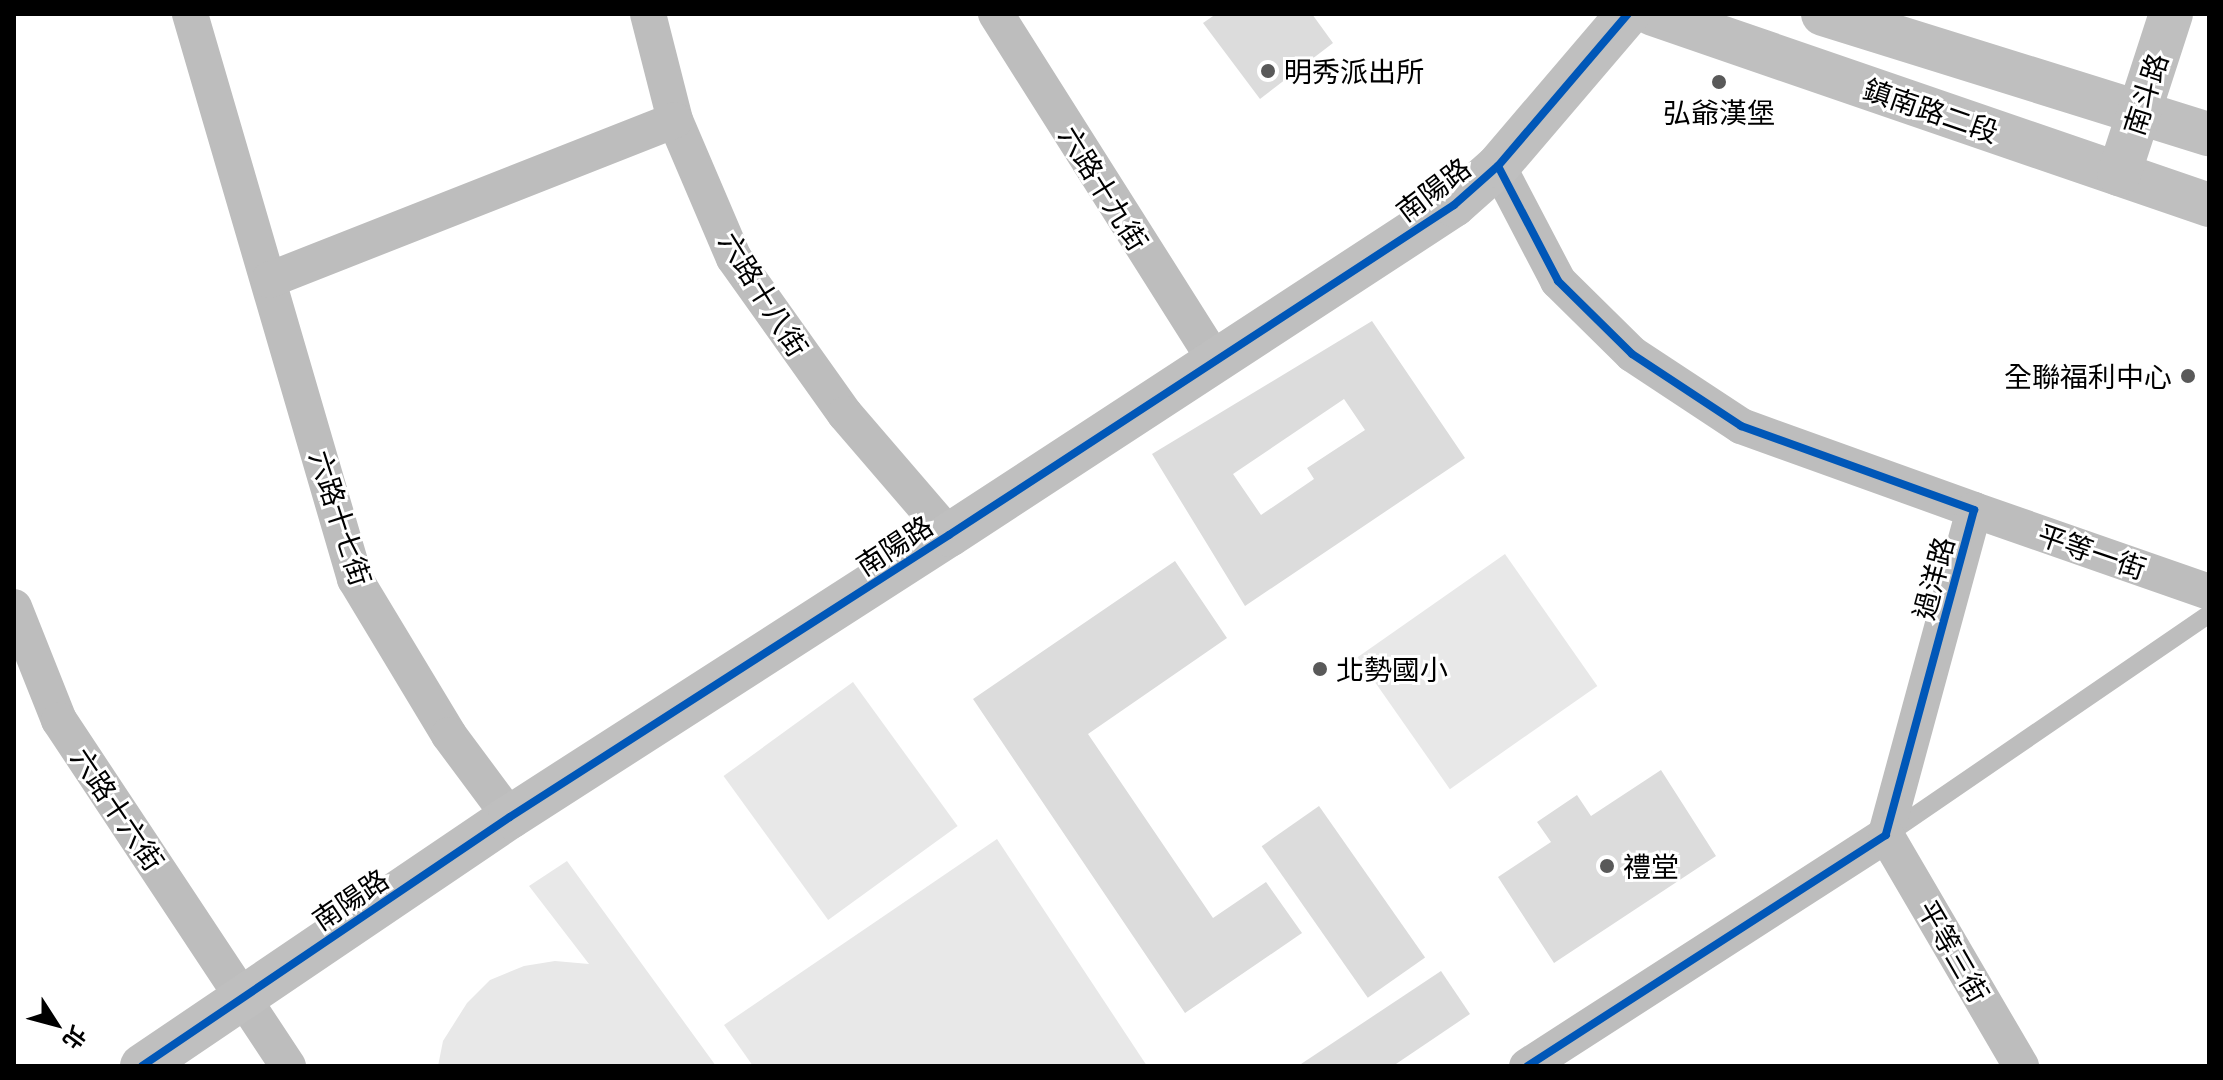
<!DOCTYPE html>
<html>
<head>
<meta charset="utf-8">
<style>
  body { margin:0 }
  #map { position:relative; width:2223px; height:1080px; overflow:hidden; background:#fff; font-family:"Open Sans","Noto Sans TC",sans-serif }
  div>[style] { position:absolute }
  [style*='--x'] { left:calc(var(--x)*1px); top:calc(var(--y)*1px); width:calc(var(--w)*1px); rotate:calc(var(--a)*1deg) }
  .green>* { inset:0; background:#e8e8e8; transform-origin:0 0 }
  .building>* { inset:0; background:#dcdcdc; transform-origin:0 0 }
  .lane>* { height:18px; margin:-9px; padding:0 9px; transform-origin:9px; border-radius:9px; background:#bdbdbd }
  .street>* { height:36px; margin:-18px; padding:0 18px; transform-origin:18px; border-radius:18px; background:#bdbdbd }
  .secondary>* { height:44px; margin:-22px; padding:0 22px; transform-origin:22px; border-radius:22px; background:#bfbfbf }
  .cycleway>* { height:8px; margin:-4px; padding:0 4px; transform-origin:4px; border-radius:4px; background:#0057b8 }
  .dots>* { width:22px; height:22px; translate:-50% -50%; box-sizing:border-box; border:4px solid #fff; border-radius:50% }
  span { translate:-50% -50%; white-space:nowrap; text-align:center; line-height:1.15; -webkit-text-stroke:6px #fff; paint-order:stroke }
  .poi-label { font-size:28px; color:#000 }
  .left { translate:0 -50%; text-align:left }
  .right { translate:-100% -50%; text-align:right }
  .street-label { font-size:28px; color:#000 }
  .frame { position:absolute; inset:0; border:16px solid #000; pointer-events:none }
  .north { position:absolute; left:16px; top:984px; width:80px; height:80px; -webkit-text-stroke:6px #fff; paint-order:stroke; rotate:126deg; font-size:22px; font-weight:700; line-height:32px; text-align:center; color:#000 }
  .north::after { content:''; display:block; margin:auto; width:28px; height:36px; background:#000; clip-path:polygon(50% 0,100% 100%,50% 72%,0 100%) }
</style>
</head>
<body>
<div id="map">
  <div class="green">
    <div style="left:1505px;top:554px;width:161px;height:180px;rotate:55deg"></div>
    <div style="left:853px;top:682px;width:178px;height:160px;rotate:54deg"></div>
    <div style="clip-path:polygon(997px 839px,1147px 1066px,753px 1066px,724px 1025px)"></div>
    <div style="clip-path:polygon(567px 861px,716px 1066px,438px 1066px,443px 1041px,467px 1003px,490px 980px,524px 966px,555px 961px,589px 964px,529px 886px)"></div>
  </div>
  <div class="building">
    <div style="clip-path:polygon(1216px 14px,1312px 14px,1333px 43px,1260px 99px,1203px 23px)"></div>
    <div style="clip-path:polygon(evenodd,1372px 321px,1465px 458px,1245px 606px,1152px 454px,1372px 321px,1344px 399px,1365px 430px,1307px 468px,1314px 479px,1261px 515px,1233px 474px,1344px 399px)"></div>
    <div style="clip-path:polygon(1175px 561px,1227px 638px,1088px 734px,1213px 918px,1266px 882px,1302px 933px,1185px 1013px,973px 699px)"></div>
    <div style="clip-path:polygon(1661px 770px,1716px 856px,1554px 963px,1498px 877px,1551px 842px,1537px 822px,1577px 795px,1591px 816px)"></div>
    <div style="left:1319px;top:806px;width:185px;height:70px;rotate:55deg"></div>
    <div style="clip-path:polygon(1441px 971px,1470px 1014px,1393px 1066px,1298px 1066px)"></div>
  </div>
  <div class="lane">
    <div style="--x:1888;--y:834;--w:389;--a:-34.4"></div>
  </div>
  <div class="street">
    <div style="--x:190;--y:14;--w:589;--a:73.72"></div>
    <div style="--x:355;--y:579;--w:182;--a:58.9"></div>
    <div style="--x:449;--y:735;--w:102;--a:53.4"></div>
    <div style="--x:648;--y:14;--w:109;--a:75.7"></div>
    <div style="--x:675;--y:120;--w:150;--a:66.9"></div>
    <div style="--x:734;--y:258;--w:191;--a:54.6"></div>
    <div style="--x:845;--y:414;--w:160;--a:49.3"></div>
    <div style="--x:996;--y:14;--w:410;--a:57.7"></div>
    <div style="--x:1498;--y:166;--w:130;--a:62.4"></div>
    <div style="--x:1558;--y:281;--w:104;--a:44.6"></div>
    <div style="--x:1632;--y:354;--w:131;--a:33.4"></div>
    <div style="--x:1741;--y:426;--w:248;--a:19.8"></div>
    <div style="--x:1974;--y:510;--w:337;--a:105.2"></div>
    <div style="--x:1886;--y:835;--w:427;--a:147.2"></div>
    <div style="--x:269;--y:280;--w:436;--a:-21.5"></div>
    <div style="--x:1974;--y:510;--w:249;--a:19.2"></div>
    <div style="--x:14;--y:607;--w:122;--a:68.3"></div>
    <div style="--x:59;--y:720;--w:415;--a:56.5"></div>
    <div style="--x:1886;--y:835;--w:268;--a:59.7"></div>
  </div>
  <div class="secondary">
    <div style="--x:1653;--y:14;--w:588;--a:18.96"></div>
    <div style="--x:1823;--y:14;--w:404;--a:17.3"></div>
    <div style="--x:2119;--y:174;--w:168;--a:-72"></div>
    <div style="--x:142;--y:1066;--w:444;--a:-34.1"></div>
    <div style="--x:510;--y:817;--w:522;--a:-32.72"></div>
    <div style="--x:949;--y:535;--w:603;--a:-33.16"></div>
    <div style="--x:1454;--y:205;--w:59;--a:-41.6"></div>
    <div style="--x:1498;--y:166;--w:200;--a:-49.5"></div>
  </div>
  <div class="cycleway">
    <div style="--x:1498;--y:166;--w:130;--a:62.4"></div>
    <div style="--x:1558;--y:281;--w:104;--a:44.6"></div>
    <div style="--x:1632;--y:354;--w:131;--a:33.4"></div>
    <div style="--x:1741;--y:426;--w:248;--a:19.8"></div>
    <div style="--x:1974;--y:510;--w:337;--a:105.2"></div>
    <div style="--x:1886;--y:835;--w:427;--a:147.2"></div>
    <div style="--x:142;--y:1066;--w:444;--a:-34.1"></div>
    <div style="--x:510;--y:817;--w:522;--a:-32.72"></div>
    <div style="--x:949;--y:535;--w:603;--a:-33.16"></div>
    <div style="--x:1454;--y:205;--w:59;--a:-41.6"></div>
    <div style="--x:1498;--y:166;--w:200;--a:-49.5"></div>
  </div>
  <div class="dots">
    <div style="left:1268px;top:71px;background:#595959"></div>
    <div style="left:1719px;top:82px;background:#595959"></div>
    <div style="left:2188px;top:376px;background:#595959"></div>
    <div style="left:1320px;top:669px;background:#595959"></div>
    <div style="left:1607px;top:866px;background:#595959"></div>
  </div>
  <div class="poi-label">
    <span class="left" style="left:1284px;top:71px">明秀派出所</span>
    <span style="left:1719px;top:112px">弘爺漢堡</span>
    <span class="right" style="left:2172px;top:376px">全聯福利中心</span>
    <span class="left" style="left:1336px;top:669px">北勢國小</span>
    <span class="left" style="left:1623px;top:866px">禮堂</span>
  </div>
  <div class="street-label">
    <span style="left:2145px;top:94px;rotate:-72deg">南斗路</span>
    <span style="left:1931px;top:110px;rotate:19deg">鎮南路二段</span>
    <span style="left:1104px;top:188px;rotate:58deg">六路十九街</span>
    <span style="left:1433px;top:189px;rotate:-37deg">南陽路</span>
    <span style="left:764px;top:294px;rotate:58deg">六路十八街</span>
    <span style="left:341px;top:518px;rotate:72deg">六路十七街</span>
    <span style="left:894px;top:545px;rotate:-33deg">南陽路</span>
    <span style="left:2092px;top:551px;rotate:19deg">平等一街</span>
    <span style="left:1933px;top:578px;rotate:-75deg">過洋路</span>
    <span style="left:118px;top:809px;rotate:56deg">六路十六街</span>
    <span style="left:350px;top:899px;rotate:-34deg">南陽路</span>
    <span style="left:1954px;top:951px;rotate:60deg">平等三街</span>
  </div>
  <div class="frame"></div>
  <div class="north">北</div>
</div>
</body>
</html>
